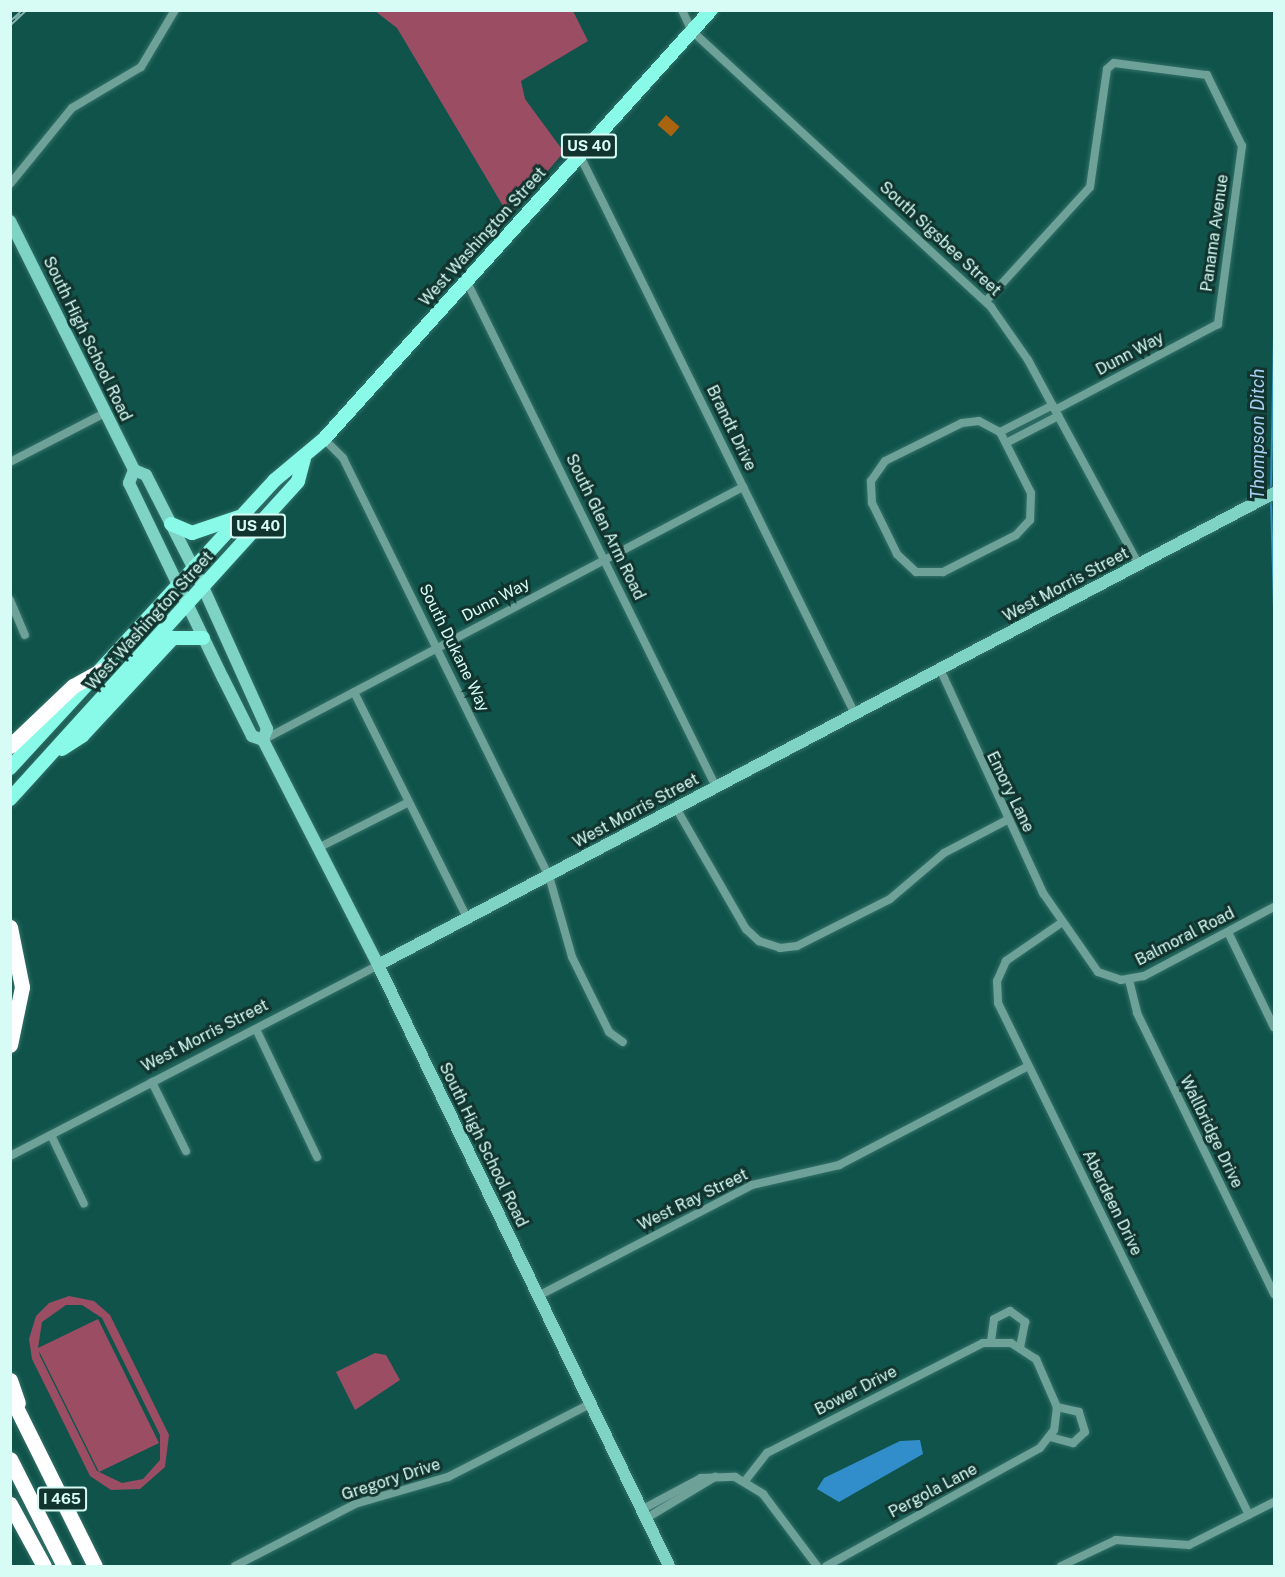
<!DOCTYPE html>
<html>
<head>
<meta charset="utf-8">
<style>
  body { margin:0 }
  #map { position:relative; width:1285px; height:1577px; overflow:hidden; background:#0f534a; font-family:"Public Sans",sans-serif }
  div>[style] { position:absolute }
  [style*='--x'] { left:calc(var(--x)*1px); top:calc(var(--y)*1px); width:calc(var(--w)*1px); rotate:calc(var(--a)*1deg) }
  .green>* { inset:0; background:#9b4d64 }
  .water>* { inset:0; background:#328dcb }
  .stream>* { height:2px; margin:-1px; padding:0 1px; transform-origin:1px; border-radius:1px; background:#328dcb }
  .building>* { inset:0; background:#aa640f; transform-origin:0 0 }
  .roads { filter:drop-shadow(0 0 2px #337169) drop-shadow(0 0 2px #337169) }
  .street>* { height:8px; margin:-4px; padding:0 4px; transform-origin:4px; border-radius:4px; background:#6ea198 }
  .secondary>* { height:12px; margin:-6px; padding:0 6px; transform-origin:6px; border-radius:6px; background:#7ed3c5 }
  .primary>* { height:14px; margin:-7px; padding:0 7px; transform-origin:7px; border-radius:7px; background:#89fae8 }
  .highway>* { height:15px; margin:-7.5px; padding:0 7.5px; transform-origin:7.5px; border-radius:7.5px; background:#fff }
  .rail>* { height:4.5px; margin-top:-2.25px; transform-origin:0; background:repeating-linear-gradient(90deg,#12342f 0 7px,#84b6ae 0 14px); box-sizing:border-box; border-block:2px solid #84b6ae }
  span { translate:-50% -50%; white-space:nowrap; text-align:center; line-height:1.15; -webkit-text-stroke:6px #12342f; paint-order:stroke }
  .shield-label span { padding:2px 4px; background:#12342f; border:2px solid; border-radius:4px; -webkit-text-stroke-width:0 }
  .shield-label { font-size:15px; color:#d6fcf5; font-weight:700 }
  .street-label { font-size:16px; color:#d6fcf5 }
  .water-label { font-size:18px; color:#a7cfef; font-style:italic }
  .frame { position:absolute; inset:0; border:12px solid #d6fcf5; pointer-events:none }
</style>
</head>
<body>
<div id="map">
  <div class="green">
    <div style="clip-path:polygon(375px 11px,573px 11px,588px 41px,521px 81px,525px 99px,564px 152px,509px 216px,397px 28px)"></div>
    <div style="clip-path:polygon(evenodd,69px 1296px,94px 1301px,110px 1315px,169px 1435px,165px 1467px,140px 1489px,111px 1490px,90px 1476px,32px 1359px,29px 1339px,36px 1316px,49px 1303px,69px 1296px,66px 1305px,82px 1305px,102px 1318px,160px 1435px,160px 1460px,143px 1479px,122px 1483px,97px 1471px,40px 1356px,39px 1351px,99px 1472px,159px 1443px,98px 1319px,38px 1348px,42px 1322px,66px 1305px)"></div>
    <div style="clip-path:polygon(375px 1353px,386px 1355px,400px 1380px,355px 1410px,336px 1372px)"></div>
  </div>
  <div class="water">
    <div style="clip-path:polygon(920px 1440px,923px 1454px,839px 1502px,817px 1489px,824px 1478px,900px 1441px)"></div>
  </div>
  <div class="stream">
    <div style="--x:1271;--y:491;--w:161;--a:-88.9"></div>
    <div style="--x:1271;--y:500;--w:110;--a:88.4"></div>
  </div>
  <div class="building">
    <div style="left:666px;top:115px;width:18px;height:13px;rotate:41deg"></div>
  </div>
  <div class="roads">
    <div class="street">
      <div style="--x:682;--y:10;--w:23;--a:65"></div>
      <div style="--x:692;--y:31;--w:407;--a:42.7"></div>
      <div style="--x:991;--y:307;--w:65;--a:55.1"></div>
      <div style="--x:1028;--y:360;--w:233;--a:61.6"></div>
      <div style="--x:580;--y:156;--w:622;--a:63.76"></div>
      <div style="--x:10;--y:184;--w:98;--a:-50.8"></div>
      <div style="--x:72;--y:108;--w:80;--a:-30.7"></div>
      <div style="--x:141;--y:67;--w:66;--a:-59.2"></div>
      <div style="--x:466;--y:280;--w:565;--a:63.75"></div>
      <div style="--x:986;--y:301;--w:154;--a:-47.6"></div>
      <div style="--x:1090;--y:187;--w:119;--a:-81.8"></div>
      <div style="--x:1107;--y:69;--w:9;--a:-41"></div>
      <div style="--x:1114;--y:63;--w:94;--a:7.4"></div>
      <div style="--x:1207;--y:75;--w:79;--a:63.8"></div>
      <div style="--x:1242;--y:146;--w:180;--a:97.7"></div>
      <div style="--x:1218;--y:324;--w:184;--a:152.2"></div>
      <div style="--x:979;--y:421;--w:24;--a:28"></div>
      <div style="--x:1000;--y:432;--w:68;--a:63.1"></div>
      <div style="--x:1031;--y:493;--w:27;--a:92"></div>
      <div style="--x:1030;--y:520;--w:21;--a:133"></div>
      <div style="--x:1016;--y:535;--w:82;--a:153.1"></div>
      <div style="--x:943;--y:572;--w:27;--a:180"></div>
      <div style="--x:916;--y:572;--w:26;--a:-137"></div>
      <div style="--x:897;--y:554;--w:57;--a:-116.1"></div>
      <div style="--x:872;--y:503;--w:22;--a:-93"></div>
      <div style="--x:871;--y:481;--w:24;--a:-55"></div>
      <div style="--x:885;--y:461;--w:86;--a:-26.3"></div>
      <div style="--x:962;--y:423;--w:17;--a:-7"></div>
      <div style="--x:1000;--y:432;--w:59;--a:-27"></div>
      <div style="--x:324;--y:439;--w:27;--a:45"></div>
      <div style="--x:343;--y:458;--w:466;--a:63.8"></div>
      <div style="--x:549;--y:876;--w:84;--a:74.1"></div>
      <div style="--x:572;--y:957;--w:84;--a:63.7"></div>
      <div style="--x:609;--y:1032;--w:17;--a:36"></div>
      <div style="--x:1006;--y:443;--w:59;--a:-27.4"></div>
      <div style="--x:10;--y:462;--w:107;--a:-27.3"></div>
      <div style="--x:10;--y:600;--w:38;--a:67"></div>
      <div style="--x:940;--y:669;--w:247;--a:65.3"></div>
      <div style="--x:1043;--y:893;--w:96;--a:55.2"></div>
      <div style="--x:1098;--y:972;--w:24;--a:19"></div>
      <div style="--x:1121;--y:980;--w:23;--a:-10"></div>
      <div style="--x:1144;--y:976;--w:147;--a:-28"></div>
      <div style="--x:354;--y:692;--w:253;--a:63.4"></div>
      <div style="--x:263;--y:740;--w:543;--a:-27.79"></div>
      <div style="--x:676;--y:808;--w:140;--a:60"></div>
      <div style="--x:746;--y:929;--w:18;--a:43"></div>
      <div style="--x:759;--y:941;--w:22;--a:18"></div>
      <div style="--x:780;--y:948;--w:17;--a:-7"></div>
      <div style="--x:797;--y:946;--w:104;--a:-26.8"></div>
      <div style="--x:890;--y:899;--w:71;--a:-40.4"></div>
      <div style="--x:944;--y:853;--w:71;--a:-27.6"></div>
      <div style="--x:318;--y:848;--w:100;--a:-26.8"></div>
      <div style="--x:1061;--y:923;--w:67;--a:145.4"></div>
      <div style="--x:1006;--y:961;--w:22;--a:114"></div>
      <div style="--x:997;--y:981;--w:22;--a:87"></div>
      <div style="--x:998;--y:1003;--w:570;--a:63.88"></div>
      <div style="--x:1228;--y:932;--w:106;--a:64.2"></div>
      <div style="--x:1129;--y:980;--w:34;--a:76"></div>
      <div style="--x:1137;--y:1013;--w:313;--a:64"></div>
      <div style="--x:256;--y:1029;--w:142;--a:64.5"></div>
      <div style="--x:152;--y:1082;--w:77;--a:63.8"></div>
      <div style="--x:51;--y:1135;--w:76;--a:64.4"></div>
      <div style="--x:10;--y:1156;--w:415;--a:-27.4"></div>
      <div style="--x:538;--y:1296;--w:241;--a:-27.4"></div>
      <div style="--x:752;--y:1185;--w:89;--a:-12.9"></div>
      <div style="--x:839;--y:1165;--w:213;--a:-27.6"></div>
      <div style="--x:991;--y:1341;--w:22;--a:-82"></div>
      <div style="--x:994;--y:1319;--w:18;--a:-27"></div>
      <div style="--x:1010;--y:1311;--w:19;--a:36"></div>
      <div style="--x:1025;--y:1322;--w:25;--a:101"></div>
      <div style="--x:1050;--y:1437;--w:24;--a:15"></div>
      <div style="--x:1073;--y:1443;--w:16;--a:-43"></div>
      <div style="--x:1085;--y:1432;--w:21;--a:-107"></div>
      <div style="--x:1079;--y:1412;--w:23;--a:-167"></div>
      <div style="--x:745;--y:1481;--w:36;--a:-52"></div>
      <div style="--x:767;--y:1453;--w:242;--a:-27"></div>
      <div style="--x:983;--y:1343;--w:28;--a:0"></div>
      <div style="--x:1011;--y:1343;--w:30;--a:33"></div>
      <div style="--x:1036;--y:1359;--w:52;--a:66.4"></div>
      <div style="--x:1057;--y:1407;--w:23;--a:97"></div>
      <div style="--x:1054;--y:1430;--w:23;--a:128"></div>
      <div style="--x:1040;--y:1448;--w:244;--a:151.1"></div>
      <div style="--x:641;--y:1510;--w:68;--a:-28.1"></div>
      <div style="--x:701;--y:1478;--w:34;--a:-2"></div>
      <div style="--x:735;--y:1477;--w:33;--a:31"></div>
      <div style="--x:763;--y:1494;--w:90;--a:53.1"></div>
      <div style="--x:645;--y:1519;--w:82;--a:-31"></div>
      <div style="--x:235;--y:1566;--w:135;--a:-27.3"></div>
      <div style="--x:355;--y:1504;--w:97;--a:-16.2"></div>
      <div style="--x:448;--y:1477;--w:157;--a:-27.2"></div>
      <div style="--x:1061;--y:1566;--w:61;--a:-25.3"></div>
      <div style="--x:1116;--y:1540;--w:73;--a:3.9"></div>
      <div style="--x:1189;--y:1545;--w:95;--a:-26.8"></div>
    </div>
    <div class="secondary">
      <div style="--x:10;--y:221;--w:278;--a:63.5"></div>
      <div style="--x:134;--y:470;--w:13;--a:23"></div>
      <div style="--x:146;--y:475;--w:126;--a:63"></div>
      <div style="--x:203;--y:587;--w:156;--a:65.7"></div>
      <div style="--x:267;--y:729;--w:12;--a:110"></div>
      <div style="--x:134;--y:470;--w:14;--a:111"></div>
      <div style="--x:129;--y:483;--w:216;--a:64.3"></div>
      <div style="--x:223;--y:678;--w:65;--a:63.4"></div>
      <div style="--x:252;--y:736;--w:12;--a:20"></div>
      <div style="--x:263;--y:740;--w:253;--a:62.9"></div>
      <div style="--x:378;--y:965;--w:668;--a:64.16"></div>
      <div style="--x:378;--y:965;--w:1013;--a:-27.78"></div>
    </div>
    <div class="primary">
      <div style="--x:171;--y:524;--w:23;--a:23"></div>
      <div style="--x:192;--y:533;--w:50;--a:-18.8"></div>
      <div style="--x:62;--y:749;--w:24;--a:-33"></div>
      <div style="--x:82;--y:736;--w:134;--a:-47.1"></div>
      <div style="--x:173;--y:638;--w:30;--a:0"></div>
      <div style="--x:10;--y:768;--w:391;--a:-47.4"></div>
      <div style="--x:275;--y:480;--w:64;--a:-39.9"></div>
      <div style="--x:324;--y:439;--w:578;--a:-47.95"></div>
      <div style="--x:10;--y:799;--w:429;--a:-47.8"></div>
      <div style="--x:298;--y:481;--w:23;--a:-75"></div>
    </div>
    <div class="highway">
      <div style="--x:10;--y:746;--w:87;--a:-43.6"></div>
      <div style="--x:73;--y:686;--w:33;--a:-29"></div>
      <div style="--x:10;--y:927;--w:61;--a:78.7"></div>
      <div style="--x:22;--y:987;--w:59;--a:101.7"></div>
      <div style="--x:10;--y:1380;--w:24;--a:71"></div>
      <div style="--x:10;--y:1395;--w:191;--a:63.6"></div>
      <div style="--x:10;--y:1459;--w:120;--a:63.2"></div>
      <div style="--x:10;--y:1504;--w:71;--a:61.3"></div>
    </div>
  </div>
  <div class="rail">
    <div style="--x:10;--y:23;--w:19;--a:-43"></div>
  </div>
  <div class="shield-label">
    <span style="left:589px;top:146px">US 40</span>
    <span style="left:258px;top:526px">US 40</span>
    <span style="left:62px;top:1499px">I 465</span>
  </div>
  <div class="street-label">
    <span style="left:1215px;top:233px;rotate:-82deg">Panama Avenue</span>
    <span style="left:483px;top:237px;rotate:-48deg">West Washington Street</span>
    <span style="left:940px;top:239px;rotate:43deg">South Sigsbee Street</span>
    <span style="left:87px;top:339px;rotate:64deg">South High School Road</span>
    <span style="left:1130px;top:354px;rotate:-28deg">Dunn Way</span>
    <span style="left:731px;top:428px;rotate:64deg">Brandt Drive</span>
    <span style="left:605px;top:527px;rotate:64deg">South Glen Arm Road</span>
    <span style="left:1066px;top:585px;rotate:-28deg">West Morris Street</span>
    <span style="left:496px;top:600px;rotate:-28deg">Dunn Way</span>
    <span style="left:150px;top:621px;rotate:-48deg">West Washington Street</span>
    <span style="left:454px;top:648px;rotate:64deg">South Dukane Way</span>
    <span style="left:1010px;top:792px;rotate:64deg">Emory Lane</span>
    <span style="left:636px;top:811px;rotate:-28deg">West Morris Street</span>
    <span style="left:1185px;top:937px;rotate:-27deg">Balmoral Road</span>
    <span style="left:205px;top:1036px;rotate:-27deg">West Morris Street</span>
    <span style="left:1211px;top:1132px;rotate:64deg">Wallbridge Drive</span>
    <span style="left:483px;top:1145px;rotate:64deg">South High School Road</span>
    <span style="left:693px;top:1200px;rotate:-26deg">West Ray Street</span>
    <span style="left:1112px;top:1203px;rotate:64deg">Aberdeen Drive</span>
    <span style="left:856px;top:1391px;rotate:-27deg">Bower Drive</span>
    <span style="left:391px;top:1480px;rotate:-18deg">Gregory Drive</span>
    <span style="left:933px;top:1491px;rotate:-28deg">Pergola Lane</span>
  </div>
  <div class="water-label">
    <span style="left:1258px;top:434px;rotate:-90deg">Thompson Ditch</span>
  </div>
  <div class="frame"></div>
</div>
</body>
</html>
